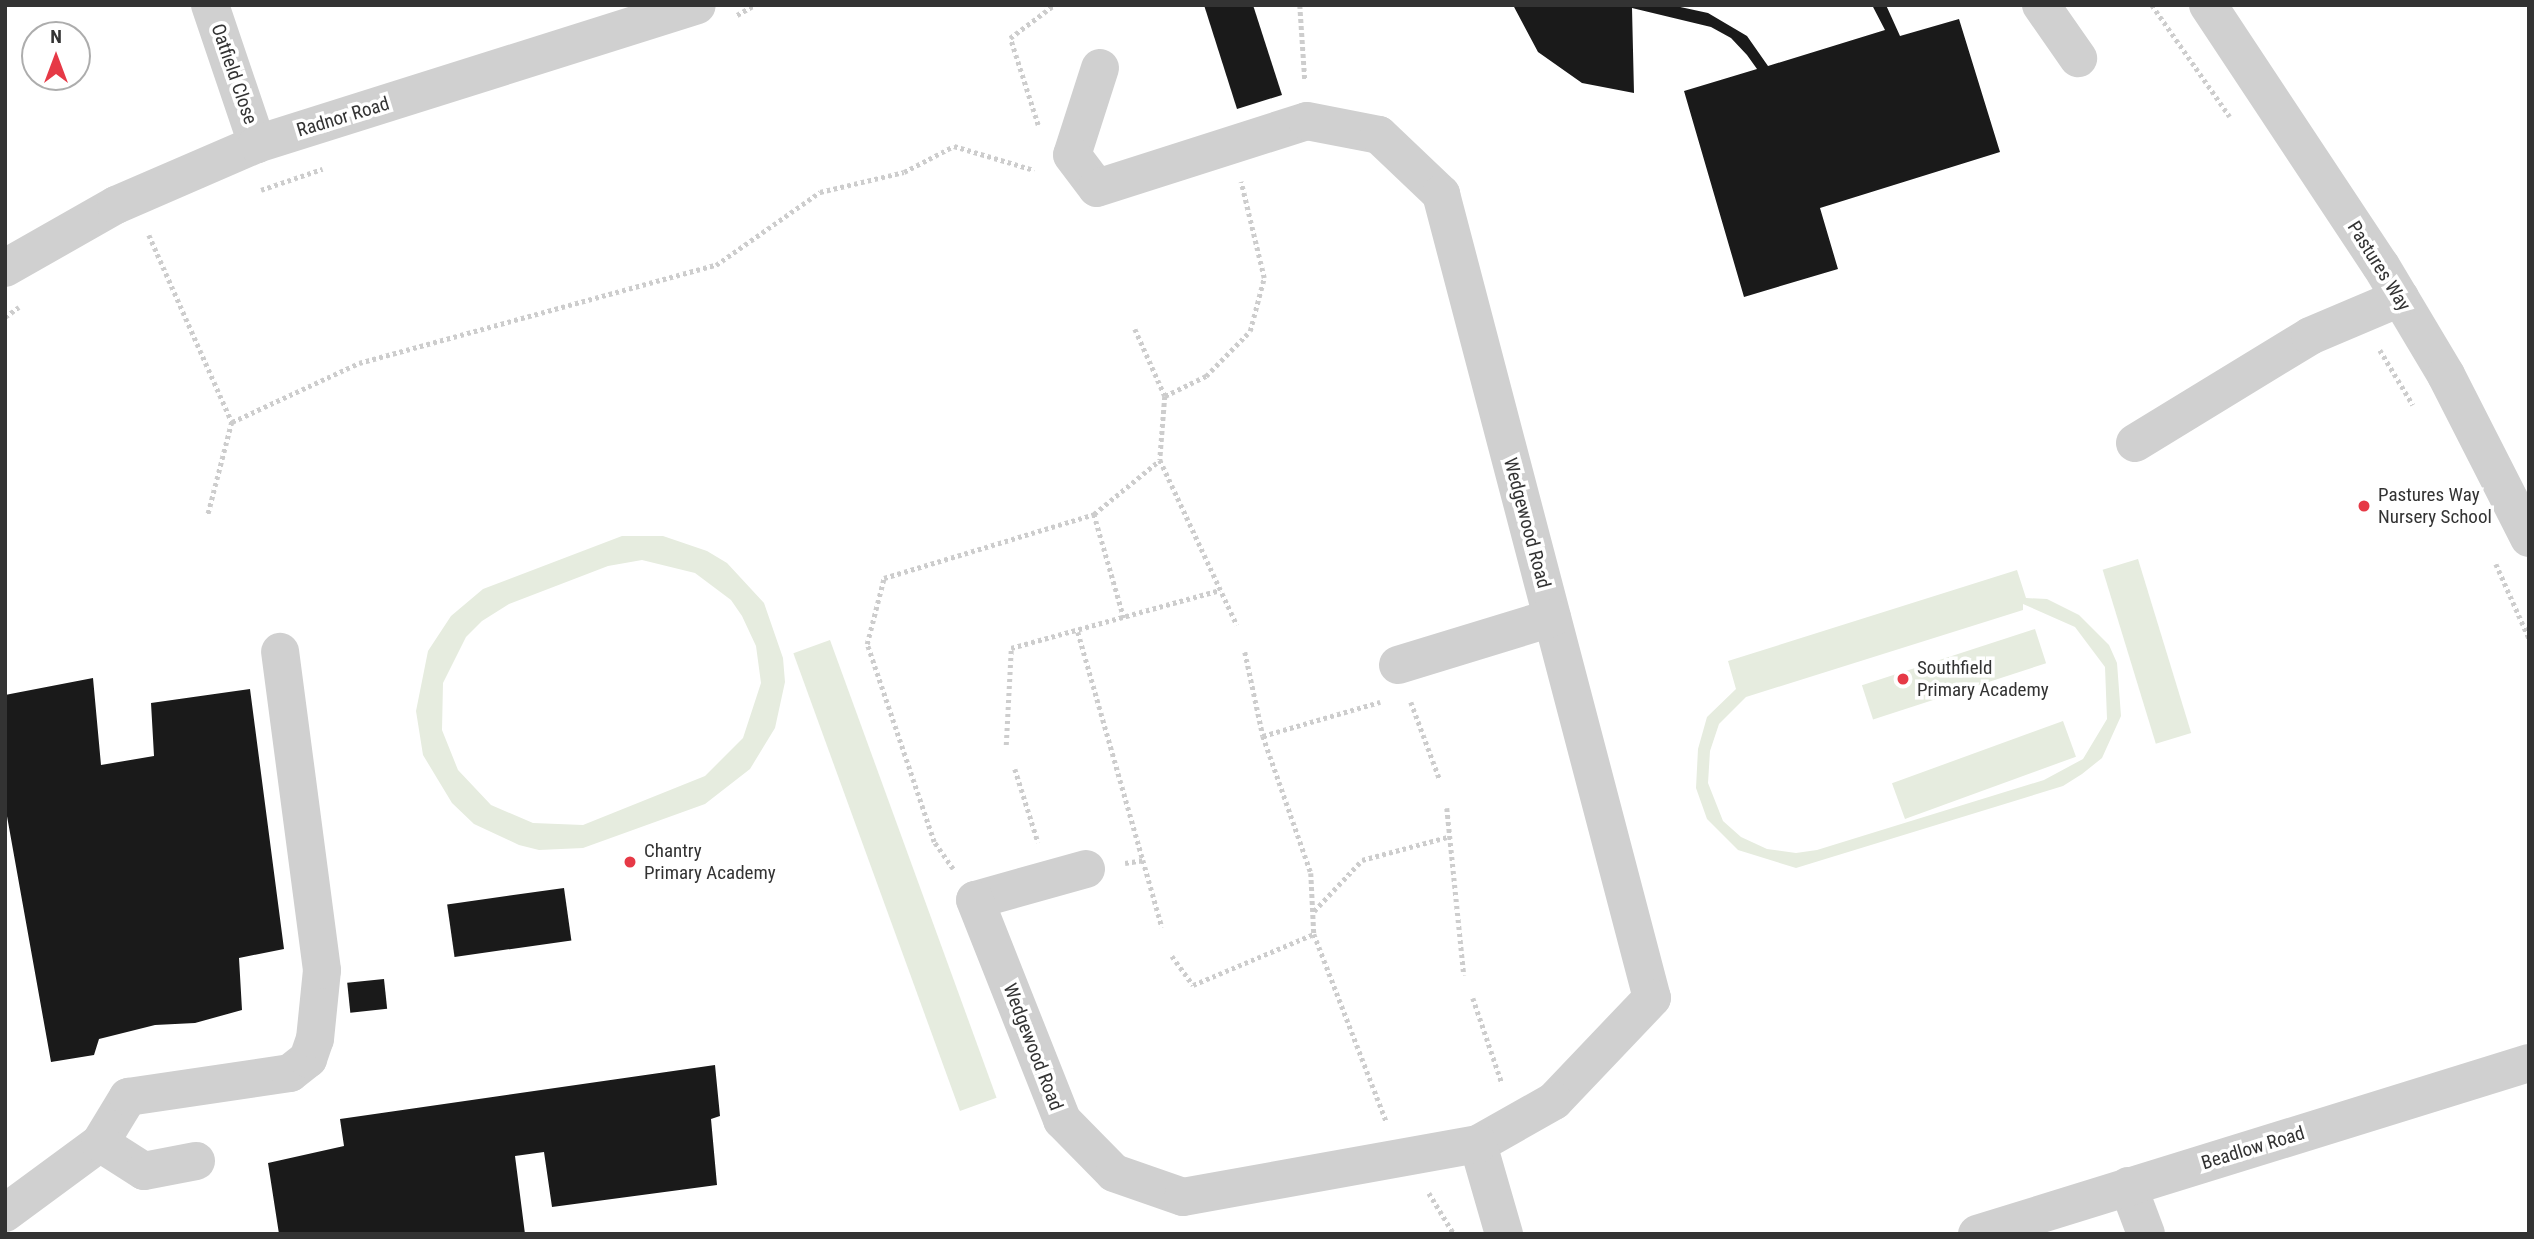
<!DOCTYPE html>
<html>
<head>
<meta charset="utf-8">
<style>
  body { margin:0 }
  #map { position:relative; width:2534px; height:1239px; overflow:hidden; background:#fff; font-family:"Roboto Condensed",sans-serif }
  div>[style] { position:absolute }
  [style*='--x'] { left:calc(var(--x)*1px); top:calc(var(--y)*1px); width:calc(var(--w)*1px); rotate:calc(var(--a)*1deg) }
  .green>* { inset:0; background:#e6ecdf; transform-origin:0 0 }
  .building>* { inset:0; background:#1a1a1a; transform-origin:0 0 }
  .path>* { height:4.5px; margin-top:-2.25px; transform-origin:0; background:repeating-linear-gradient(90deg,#cdcdcd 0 3.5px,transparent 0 7px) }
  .minor>* { height:38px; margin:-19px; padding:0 19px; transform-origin:19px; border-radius:19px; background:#d0d0d0 }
  .dots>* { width:19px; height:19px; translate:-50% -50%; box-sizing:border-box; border:4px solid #fff; border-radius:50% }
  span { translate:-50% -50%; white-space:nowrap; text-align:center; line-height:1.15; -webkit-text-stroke:7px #fff; paint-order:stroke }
  .street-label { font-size:19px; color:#333 }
  .poi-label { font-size:19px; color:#333 }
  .left { translate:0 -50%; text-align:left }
  .frame { position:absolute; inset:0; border:7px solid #333; pointer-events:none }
  .north { position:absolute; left:21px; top:21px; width:70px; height:70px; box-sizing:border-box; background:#fff; border:2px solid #adadad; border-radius:50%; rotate:0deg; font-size:19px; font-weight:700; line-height:28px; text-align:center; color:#333 }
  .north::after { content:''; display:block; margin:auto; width:24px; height:32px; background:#e63946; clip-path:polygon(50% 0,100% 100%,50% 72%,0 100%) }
</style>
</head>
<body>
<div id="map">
  <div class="green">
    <div style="clip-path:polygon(evenodd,622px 536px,663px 536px,707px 551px,727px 563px,764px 603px,783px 658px,785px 682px,775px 728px,750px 769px,705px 804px,583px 848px,539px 850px,519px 845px,474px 824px,452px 803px,423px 755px,416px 711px,428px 651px,451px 616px,483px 589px,622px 536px,642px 560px,695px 573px,731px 600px,742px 616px,756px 646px,761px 683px,743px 738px,705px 776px,583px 825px,533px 823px,491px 805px,458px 770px,442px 730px,443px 683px,466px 637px,482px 621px,509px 604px,608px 566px,642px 560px)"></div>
    <div style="left:2138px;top:559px;width:182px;height:37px;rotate:73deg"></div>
    <div style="clip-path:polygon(evenodd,2017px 570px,2026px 598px,2047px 599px,2079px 615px,2109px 645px,2117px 663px,2121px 716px,2102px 758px,2082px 774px,2063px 786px,1796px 868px,1738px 850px,1707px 819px,1696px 788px,1698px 749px,1707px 717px,1736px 689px,1728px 661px,2017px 570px,2023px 604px,2075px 627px,2105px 667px,2107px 719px,2083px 759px,2044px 780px,1817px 850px,1796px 853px,1767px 849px,1741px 837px,1723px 821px,1708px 783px,1710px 751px,1719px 724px,1746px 697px,2023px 610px,2023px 604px)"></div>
    <div style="left:2035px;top:629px;width:36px;height:182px;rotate:72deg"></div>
    <div style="left:830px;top:640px;width:487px;height:39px;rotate:70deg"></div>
    <div style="left:2063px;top:721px;width:38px;height:182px;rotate:70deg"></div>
  </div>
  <div class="building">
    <div style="clip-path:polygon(1204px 5px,1253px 5px,1282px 95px,1237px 109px)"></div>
    <div style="clip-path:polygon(1513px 5px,1671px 5px,1708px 13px,1747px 36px,1768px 66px,1885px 30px,1872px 5px,1886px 5px,1900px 36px,1959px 19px,2000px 152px,1820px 208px,1838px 269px,1744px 297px,1684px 91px,1757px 69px,1747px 55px,1731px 38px,1711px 27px,1632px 8px,1634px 93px,1582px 83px,1538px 52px)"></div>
    <div style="clip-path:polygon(93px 678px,101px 765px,154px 756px,151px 703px,250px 689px,284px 949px,239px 958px,242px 1010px,195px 1023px,155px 1025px,99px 1039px,94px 1055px,51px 1062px,5px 805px,5px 695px)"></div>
    <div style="left:564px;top:888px;width:53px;height:118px;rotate:82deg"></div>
    <div style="left:384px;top:979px;width:30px;height:37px;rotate:84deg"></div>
    <div style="clip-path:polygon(715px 1065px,720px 1116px,711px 1119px,717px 1185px,552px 1207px,544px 1152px,515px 1156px,525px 1234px,279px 1234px,268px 1163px,344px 1146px,340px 1119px)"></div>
  </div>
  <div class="path">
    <div style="--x:1300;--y:5;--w:76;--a:86.2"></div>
    <div style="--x:2152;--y:5;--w:136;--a:55.1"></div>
    <div style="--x:737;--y:15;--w:20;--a:-30"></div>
    <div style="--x:1038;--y:125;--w:91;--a:-107.8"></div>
    <div style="--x:1010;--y:38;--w:55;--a:-36.9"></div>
    <div style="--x:261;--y:190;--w:65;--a:-19"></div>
    <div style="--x:149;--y:235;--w:205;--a:66.1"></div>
    <div style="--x:232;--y:422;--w:96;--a:104.5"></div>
    <div style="--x:5;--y:317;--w:17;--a:-36"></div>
    <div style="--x:1135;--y:329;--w:73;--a:65.9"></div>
    <div style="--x:1165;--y:396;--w:64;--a:94.5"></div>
    <div style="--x:1160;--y:460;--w:182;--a:65"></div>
    <div style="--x:2380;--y:350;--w:64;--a:59"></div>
    <div style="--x:1165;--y:396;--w:46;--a:-26"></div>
    <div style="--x:1206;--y:376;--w:63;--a:-45.6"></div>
    <div style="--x:1250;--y:331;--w:55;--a:-75.2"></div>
    <div style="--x:1264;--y:278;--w:99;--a:-103.5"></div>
    <div style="--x:232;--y:422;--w:140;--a:-24.9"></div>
    <div style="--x:359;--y:363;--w:370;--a:-15.4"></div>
    <div style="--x:716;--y:265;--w:127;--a:-35.1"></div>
    <div style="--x:820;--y:192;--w:86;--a:-13.4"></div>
    <div style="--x:904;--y:172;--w:56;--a:-27.5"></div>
    <div style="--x:954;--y:146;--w:84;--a:16.7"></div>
    <div style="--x:1094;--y:514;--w:108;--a:73.9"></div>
    <div style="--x:2496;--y:564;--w:81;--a:66"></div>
    <div style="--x:1078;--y:632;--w:237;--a:74.1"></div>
    <div style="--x:1245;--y:652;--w:86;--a:77.9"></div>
    <div style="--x:1263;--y:736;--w:145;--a:70.7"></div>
    <div style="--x:1311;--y:873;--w:61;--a:87.2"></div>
    <div style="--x:1314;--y:934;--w:200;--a:68.9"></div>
    <div style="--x:1411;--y:702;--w:83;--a:69.6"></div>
    <div style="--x:1263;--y:736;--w:122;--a:-16.2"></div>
    <div style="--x:1006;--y:745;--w:97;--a:-87"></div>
    <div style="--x:1011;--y:648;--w:217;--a:-15.5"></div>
    <div style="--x:1015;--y:769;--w:77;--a:72.5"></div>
    <div style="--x:1447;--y:808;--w:168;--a:84.2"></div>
    <div style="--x:1125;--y:863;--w:18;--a:-9"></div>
    <div style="--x:1143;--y:860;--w:70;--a:74.2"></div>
    <div style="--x:953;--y:869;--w:33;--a:-125"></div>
    <div style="--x:934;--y:842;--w:209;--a:-108.7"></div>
    <div style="--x:867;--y:644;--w:68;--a:-75.6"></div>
    <div style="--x:884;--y:578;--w:220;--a:-16.9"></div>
    <div style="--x:1094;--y:514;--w:85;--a:-39.3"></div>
    <div style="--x:1314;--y:911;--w:70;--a:-46.7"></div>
    <div style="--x:1362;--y:860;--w:88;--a:-15.1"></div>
    <div style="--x:1172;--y:956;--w:36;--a:54"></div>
    <div style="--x:1193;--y:985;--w:131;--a:-22.9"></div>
    <div style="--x:1473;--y:998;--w:90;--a:71.2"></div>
    <div style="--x:1429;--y:1193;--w:48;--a:58.6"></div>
  </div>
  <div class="minor">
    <div style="--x:210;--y:5;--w:147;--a:71.3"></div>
    <div style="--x:2041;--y:5;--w:65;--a:55.1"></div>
    <div style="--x:2208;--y:5;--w:313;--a:56.5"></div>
    <div style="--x:2381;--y:266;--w:127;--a:59.2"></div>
    <div style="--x:2446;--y:375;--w:183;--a:63"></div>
    <div style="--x:1100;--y:68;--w:91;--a:107.8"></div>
    <div style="--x:1072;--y:155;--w:41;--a:52.9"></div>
    <div style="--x:1097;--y:188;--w:220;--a:-17.7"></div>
    <div style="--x:1307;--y:121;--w:73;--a:11"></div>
    <div style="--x:1379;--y:135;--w:86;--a:43.6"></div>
    <div style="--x:1441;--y:194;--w:831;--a:75.3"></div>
    <div style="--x:1652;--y:998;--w:142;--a:133.6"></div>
    <div style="--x:1554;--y:1101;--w:87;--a:150.5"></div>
    <div style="--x:1478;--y:1144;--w:94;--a:73.9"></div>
    <div style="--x:5;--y:268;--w:128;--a:-29.6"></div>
    <div style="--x:116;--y:205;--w:154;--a:-23.4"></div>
    <div style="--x:257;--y:144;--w:461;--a:-17.5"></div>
    <div style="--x:2135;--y:443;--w:205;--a:-31.4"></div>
    <div style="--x:2310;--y:336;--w:98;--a:-22.9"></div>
    <div style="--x:1398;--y:665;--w:161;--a:-17"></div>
    <div style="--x:1086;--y:869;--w:115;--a:164.4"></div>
    <div style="--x:975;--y:900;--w:237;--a:68.4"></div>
    <div style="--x:1062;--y:1120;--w:74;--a:45.5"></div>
    <div style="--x:1114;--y:1173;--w:73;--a:19.2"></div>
    <div style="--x:1183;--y:1197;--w:300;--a:-10.2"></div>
    <div style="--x:100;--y:1143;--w:54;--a:-58.7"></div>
    <div style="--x:128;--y:1097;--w:164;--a:-8.4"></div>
    <div style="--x:290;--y:1073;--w:23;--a:-38"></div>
    <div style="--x:308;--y:1059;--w:21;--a:-71"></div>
    <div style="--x:315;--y:1039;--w:69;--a:-84.2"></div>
    <div style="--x:322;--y:970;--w:321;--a:-97.5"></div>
    <div style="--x:2128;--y:1186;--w:51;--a:69.4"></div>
    <div style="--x:5;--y:1213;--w:118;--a:-36.4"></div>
    <div style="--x:100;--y:1143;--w:52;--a:32.5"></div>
    <div style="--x:144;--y:1171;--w:53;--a:-10.9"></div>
    <div style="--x:1977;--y:1234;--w:578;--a:-17.21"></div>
  </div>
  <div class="dots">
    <div style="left:2364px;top:506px;background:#e63946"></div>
    <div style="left:1903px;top:679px;background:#e63946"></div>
    <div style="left:630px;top:862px;background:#e63946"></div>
  </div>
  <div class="street-label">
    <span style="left:234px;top:74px;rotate:71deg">Oatfield Close</span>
    <span style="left:343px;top:117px;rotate:-17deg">Radnor Road</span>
    <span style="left:2379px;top:266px;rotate:58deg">Pastures Way</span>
    <span style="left:1527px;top:523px;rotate:75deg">Wedgewood Road</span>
    <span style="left:1033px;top:1047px;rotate:69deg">Wedgewood Road</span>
    <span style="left:2253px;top:1148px;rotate:-17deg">Beadlow Road</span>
  </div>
  <div class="poi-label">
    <span class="left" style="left:2378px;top:506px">Pastures Way<br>Nursery School</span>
    <span class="left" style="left:1917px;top:679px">Southfield<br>Primary Academy</span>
    <span class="left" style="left:644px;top:862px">Chantry<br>Primary Academy</span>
  </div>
  <div class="frame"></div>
  <div class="north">N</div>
</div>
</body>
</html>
